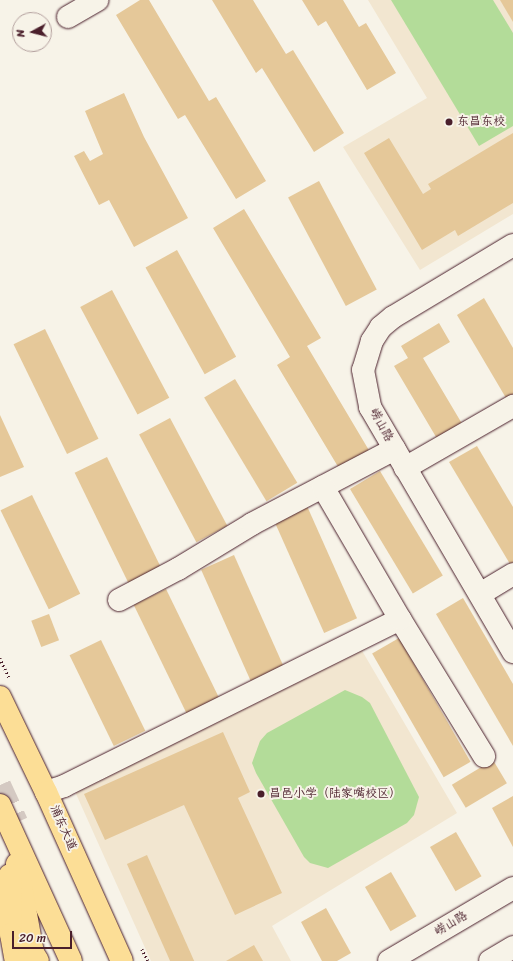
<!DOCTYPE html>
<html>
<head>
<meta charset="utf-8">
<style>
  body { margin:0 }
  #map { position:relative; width:513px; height:961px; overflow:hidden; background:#f7f3e8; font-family:Sriracha,"LXGW WenKai TC",sans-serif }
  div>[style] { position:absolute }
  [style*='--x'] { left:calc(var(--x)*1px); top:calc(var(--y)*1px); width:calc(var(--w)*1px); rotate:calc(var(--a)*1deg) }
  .built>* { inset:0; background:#f2e6d0 }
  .green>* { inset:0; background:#b3dc99 }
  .building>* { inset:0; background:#e5c899; transform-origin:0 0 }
  .major-tunnel>* { height:22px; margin-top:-11px; transform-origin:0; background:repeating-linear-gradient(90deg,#d4c9c2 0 22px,transparent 0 33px) }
  .path>* { height:2.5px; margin-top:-1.25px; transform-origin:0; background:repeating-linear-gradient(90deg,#4a1f2b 0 1px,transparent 0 4px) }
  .roads { filter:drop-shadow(0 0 1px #4a1f2b) drop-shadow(0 0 1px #4a1f2b) }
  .minor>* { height:22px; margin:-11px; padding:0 11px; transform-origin:11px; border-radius:11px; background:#f7f3e8 }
  .major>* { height:22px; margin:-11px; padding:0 11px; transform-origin:11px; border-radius:11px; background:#fcde96 }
  .dots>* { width:11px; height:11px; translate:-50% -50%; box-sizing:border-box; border:2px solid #f7f3e8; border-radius:50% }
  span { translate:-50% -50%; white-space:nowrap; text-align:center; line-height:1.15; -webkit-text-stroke:4px #f7f3e8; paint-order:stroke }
  .poi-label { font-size:12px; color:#4a1f2b }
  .left { translate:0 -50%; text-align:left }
  .street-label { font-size:12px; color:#4a1f2b }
  .north { position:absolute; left:12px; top:12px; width:40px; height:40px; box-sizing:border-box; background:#f7f3e8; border:1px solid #b29e9c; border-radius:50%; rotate:263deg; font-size:11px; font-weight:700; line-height:16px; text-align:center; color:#4a1f2b }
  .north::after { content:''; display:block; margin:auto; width:14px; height:18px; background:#4a1f2b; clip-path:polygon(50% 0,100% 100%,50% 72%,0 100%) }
  .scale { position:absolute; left:12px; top:931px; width:60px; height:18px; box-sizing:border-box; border:2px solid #4a1f2b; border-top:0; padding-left:5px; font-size:12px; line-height:14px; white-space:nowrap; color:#4a1f2b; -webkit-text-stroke:3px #f7f3e8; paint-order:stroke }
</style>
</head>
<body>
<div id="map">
  <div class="built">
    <div style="clip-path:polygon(368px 0,513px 0,513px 214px,420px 270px,343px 147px,427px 98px)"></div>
    <div style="clip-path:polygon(354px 637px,457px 813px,272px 926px,291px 961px,151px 961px,68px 776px)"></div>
  </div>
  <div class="green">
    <div style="clip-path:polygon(391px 0,493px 0,513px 33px,513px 126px,479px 146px)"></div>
    <div style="clip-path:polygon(345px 690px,362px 697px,370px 703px,419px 797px,414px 815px,407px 823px,328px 868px,310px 863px,304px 857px,256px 773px,252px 763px,260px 741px,267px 733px)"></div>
  </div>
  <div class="building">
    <div style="clip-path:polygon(140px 0,149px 0,209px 101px,216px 97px,266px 181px,236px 199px,185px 115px,178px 119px,116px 15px)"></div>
    <div style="clip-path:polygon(212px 0,253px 0,286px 54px,293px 50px,344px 133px,314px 152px,262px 68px,256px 73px)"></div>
    <div style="clip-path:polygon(302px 0,343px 0,359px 27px,366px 23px,396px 73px,367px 90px,326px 21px,318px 26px)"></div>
    <div style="clip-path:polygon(500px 0,513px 0,513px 22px)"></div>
    <div style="clip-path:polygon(124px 93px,144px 137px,188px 218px,134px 247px,109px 200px,99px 205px,74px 156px,84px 151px,90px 161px,103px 154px,85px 111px)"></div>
    <div style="clip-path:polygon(513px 133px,513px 203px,458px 236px,455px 230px,422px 250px,364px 153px,389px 138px,423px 194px,431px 189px,428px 184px)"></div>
    <div style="left:319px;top:181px;width:123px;height:35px;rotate:62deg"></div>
    <div style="clip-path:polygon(244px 209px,321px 338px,307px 346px,370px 452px,340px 470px,277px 365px,290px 357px,213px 228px)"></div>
    <div style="left:177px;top:250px;width:122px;height:36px;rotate:61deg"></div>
    <div style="left:112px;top:290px;width:122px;height:36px;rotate:62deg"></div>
    <div style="clip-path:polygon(484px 298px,513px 348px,513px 394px,506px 398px,457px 315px)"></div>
    <div style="clip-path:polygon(439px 323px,450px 342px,423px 358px,464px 427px,439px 442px,394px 366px,408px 358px,401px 346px)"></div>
    <div style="left:45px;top:329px;width:122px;height:35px;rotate:64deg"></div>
    <div style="left:235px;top:379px;width:121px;height:36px;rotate:59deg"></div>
    <div style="clip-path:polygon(0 415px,24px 467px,0 477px)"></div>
    <div style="left:170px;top:418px;width:122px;height:35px;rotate:62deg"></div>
    <div style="clip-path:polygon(477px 446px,513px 507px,513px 562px,510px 564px,449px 462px)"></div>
    <div style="left:107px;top:457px;width:123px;height:36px;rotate:64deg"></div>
    <div style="left:380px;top:471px;width:122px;height:35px;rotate:59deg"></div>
    <div style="left:32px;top:495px;width:110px;height:35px;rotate:64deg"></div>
    <div style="left:307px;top:506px;width:123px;height:36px;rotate:66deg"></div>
    <div style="left:234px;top:555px;width:122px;height:36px;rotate:66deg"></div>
    <div style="left:166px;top:589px;width:122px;height:36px;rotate:64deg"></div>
    <div style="clip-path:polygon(463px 598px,513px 684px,513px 746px,436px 614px)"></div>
    <div style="left:49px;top:614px;width:28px;height:19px;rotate:69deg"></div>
    <div style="left:399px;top:638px;width:143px;height:31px;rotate:60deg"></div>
    <div style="left:101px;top:640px;width:101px;height:35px;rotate:64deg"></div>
    <div style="clip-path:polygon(223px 732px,250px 792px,238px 798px,282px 893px,235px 915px,184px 805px,105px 840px,84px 794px)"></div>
    <div style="left:493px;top:760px;width:27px;height:48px;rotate:59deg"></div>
    <div style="clip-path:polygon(513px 796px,513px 847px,492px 808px)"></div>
    <div style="left:456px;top:832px;width:51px;height:30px;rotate:60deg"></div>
    <div style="left:147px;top:855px;width:116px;height:22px;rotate:66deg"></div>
    <div style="left:391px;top:872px;width:51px;height:30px;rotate:60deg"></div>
    <div style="clip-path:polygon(326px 908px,351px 953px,337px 961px,322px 961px,301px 922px)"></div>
    <div style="clip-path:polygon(254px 945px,263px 961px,226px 961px)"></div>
  </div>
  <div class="major-tunnel">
    <div style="--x:0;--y:785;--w:41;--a:65.3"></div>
  </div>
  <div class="path">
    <div style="--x:0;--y:658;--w:23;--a:65"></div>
    <div style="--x:142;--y:949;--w:13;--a:63"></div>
  </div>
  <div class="roads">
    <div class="minor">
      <div style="--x:68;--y:17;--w:34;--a:-30"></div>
      <div style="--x:513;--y:245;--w:140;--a:149"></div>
      <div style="--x:393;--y:317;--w:16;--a:140"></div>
      <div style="--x:381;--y:327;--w:17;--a:123"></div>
      <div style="--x:372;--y:341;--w:30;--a:107"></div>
      <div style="--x:363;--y:370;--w:38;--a:79"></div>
      <div style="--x:370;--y:407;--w:284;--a:59.7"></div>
      <div style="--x:405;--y:468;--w:125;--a:-29.9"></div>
      <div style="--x:480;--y:594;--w:39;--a:-31"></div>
      <div style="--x:119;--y:600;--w:67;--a:-27.7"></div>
      <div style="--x:178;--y:569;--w:87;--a:-31.3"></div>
      <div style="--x:252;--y:524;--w:161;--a:-27.7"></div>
      <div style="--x:400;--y:619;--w:161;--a:58.5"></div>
      <div style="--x:46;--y:792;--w:19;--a:-18"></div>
      <div style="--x:64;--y:786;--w:375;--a:-26.4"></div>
      <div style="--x:400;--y:619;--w:153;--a:-120.3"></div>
      <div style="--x:389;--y:961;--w:144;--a:-30.5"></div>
      <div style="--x:490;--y:961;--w:27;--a:-31"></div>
    </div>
    <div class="major">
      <div style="--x:0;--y:697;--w:106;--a:64.2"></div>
      <div style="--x:46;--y:792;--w:185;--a:65.8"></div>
      <div style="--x:0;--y:805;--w:171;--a:65.5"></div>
      <div style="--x:17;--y:864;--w:90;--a:79.8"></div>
      <div style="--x:33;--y:953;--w:9;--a:58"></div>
      <div style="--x:10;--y:875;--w:59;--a:89"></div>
      <div style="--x:11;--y:934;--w:27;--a:80"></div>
    </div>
  </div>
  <div class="dots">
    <div style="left:449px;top:122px;background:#4a1f2b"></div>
    <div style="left:261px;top:794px;background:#4a1f2b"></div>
  </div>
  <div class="poi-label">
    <span class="left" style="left:457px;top:122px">东昌东校</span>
    <span class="left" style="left:269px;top:794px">昌邑小学（陆家嘴校区）</span>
  </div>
  <div class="street-label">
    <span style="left:381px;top:425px;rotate:61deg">崂山路</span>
    <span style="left:63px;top:828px;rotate:66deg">浦东大道</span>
    <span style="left:451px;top:924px;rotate:-31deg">崂山路</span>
  </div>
  <div class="north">N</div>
  <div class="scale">20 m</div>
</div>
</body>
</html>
